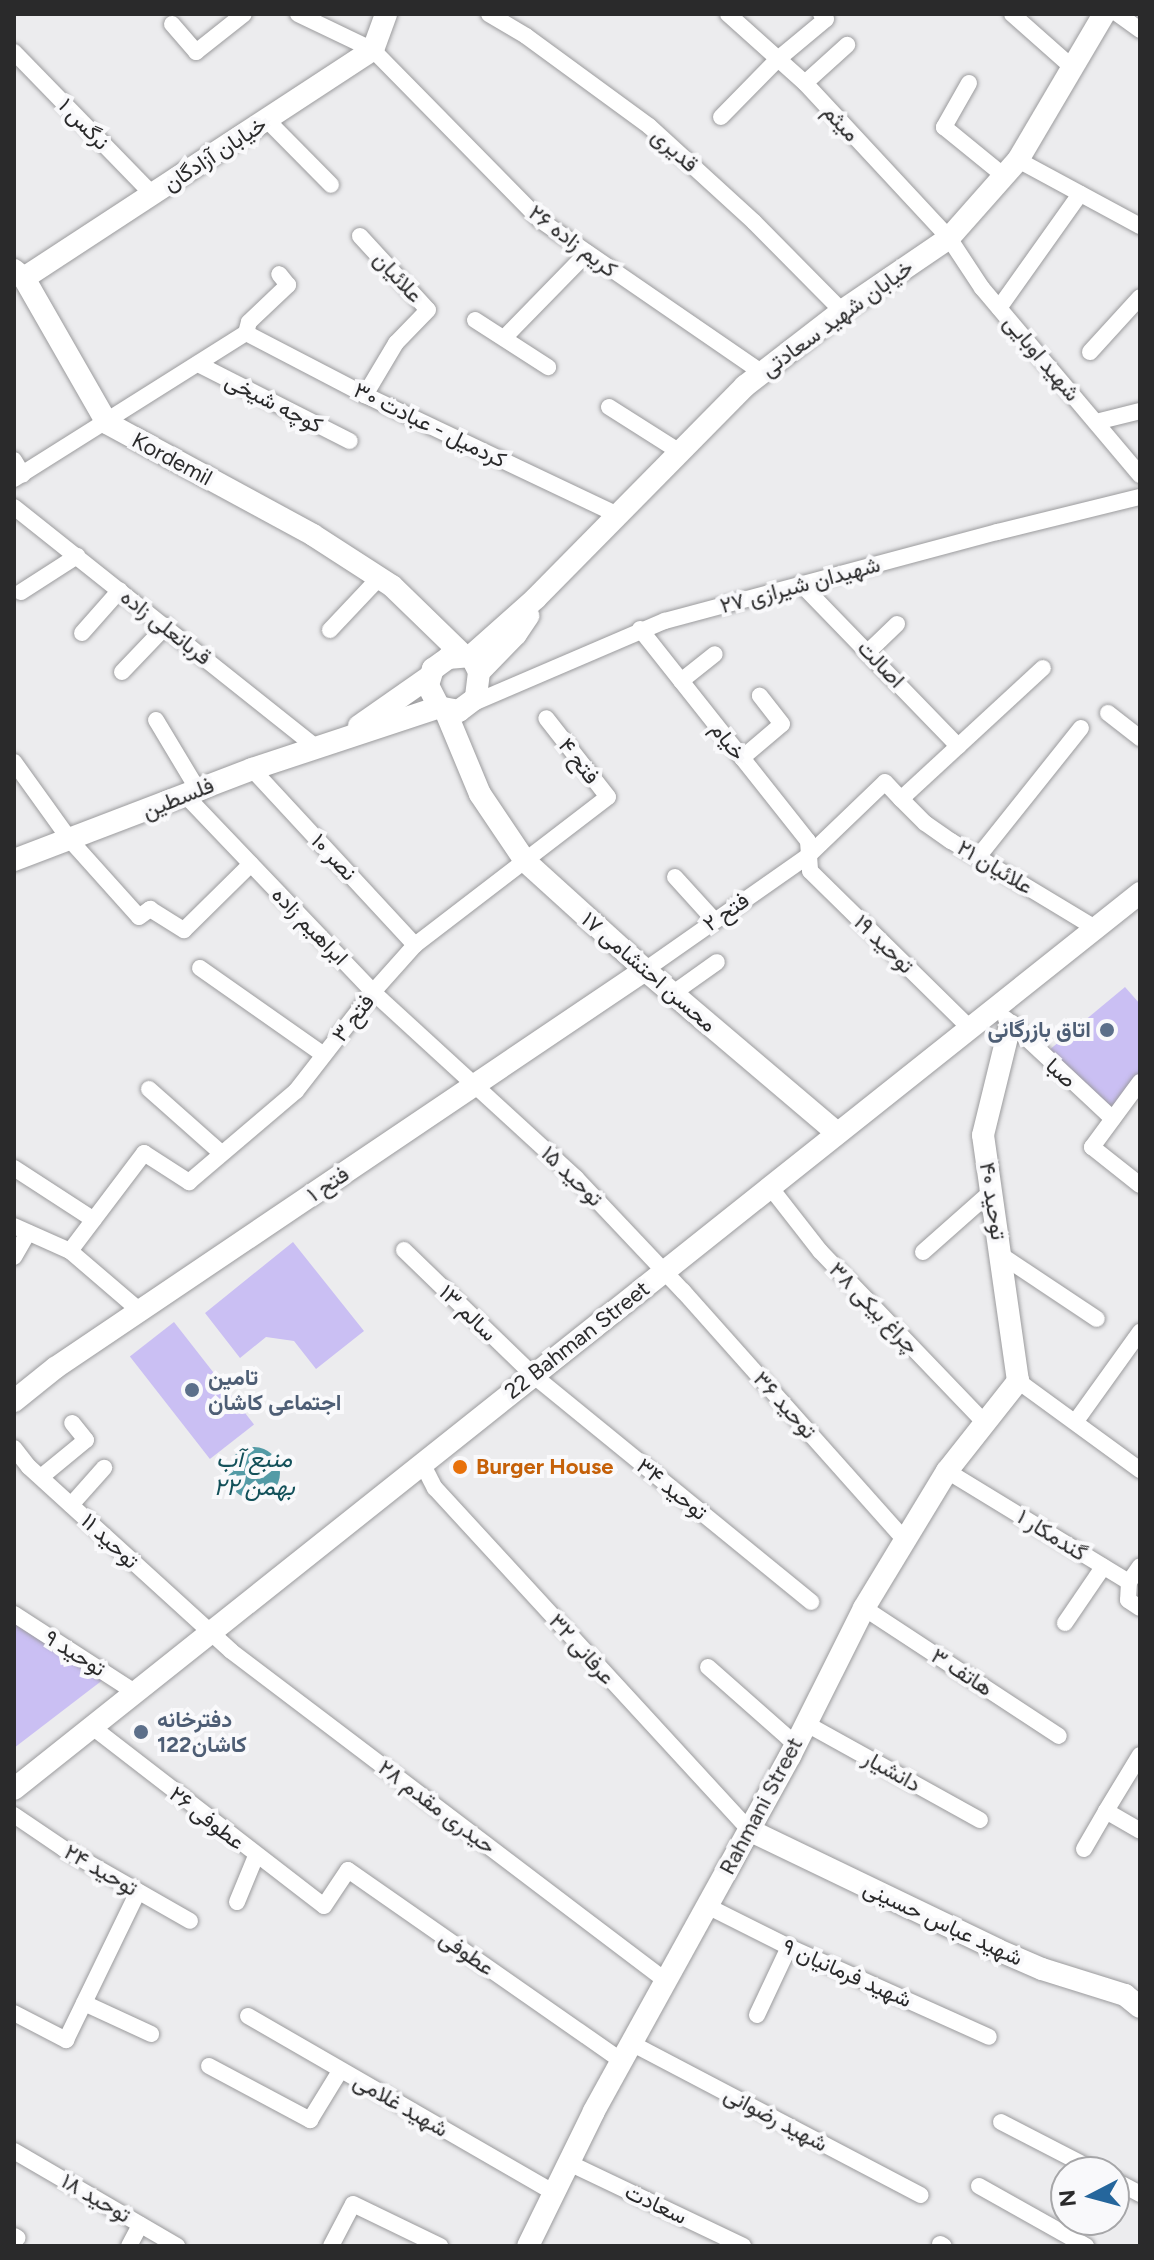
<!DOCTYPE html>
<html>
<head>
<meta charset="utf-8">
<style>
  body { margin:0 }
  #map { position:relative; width:1154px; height:2260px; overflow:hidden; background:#ececee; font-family:Figtree,Vazirmatn,sans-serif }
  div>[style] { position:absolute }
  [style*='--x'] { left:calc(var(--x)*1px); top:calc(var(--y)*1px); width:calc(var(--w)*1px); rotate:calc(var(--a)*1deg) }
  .water>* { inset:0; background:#549ba6 }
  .round { border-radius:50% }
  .building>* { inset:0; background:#cabff3; transform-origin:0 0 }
  .roads { filter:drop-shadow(0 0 2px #9b9b9d) drop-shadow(0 0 2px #9b9b9d) }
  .street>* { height:16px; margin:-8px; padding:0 8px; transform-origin:8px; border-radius:8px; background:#fff }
  .secondary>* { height:22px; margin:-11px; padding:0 11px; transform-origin:11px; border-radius:11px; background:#fff }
  .dots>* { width:22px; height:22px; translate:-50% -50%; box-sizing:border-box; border:4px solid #f9f9fb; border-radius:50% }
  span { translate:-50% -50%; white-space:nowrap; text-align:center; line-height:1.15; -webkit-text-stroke:8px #f9f9fb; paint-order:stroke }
  .street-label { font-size:22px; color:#2a2a2b }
  .service-label { font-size:22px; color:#4e5e75; font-weight:700 }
  .right { translate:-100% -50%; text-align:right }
  .left { translate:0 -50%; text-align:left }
  .food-label { font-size:22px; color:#c56008; font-weight:700 }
  .water-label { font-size:24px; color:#13515a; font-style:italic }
  .frame { position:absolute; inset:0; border:16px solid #2a2a2b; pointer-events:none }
  .north { position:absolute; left:1050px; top:2156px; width:80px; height:80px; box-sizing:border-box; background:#f9f9fb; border:2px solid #a6a6a8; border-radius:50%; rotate:264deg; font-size:22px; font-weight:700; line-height:32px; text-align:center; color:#2a2a2b }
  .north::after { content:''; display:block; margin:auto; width:28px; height:36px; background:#25669c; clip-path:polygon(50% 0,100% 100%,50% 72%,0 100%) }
</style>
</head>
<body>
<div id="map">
  <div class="water">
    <div class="round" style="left:228px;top:1447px;width:52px;height:52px"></div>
  </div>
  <div class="building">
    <div style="clip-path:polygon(1125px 987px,1140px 1004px,1140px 1082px,1113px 1119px,1042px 1056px)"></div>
    <div style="clip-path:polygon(293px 1242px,364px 1331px,316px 1369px,294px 1341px,266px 1337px,240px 1358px,205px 1313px)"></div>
    <div style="left:174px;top:1322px;width:130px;height:56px;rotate:52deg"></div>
    <div style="clip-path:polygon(14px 1623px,104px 1679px,14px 1748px)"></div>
  </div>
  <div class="roads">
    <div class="street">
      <div style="--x:298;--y:14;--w:83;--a:25.6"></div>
      <div style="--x:373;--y:50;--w:238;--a:45.5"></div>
      <div style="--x:540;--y:220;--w:268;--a:34.5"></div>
      <div style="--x:489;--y:14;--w:43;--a:30.7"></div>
      <div style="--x:526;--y:36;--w:152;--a:36.2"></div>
      <div style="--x:649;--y:126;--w:142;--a:42.4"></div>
      <div style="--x:754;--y:222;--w:125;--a:45.3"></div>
      <div style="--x:728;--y:14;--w:103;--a:41.9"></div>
      <div style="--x:805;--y:83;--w:212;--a:47.1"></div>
      <div style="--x:949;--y:238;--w:60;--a:56.6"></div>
      <div style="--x:982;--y:288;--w:245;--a:49.8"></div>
      <div style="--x:1012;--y:14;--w:81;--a:41.5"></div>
      <div style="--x:1118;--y:14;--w:27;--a:36"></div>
      <div style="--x:172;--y:24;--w:37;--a:49"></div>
      <div style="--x:196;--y:52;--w:61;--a:-38.4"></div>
      <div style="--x:14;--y:52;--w:199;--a:45.8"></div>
      <div style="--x:805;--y:83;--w:57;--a:-42.1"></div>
      <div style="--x:969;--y:83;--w:51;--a:119.6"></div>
      <div style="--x:944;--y:127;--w:77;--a:39.2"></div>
      <div style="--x:721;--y:117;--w:81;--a:-45.5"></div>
      <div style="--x:778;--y:59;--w:62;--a:-39.8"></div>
      <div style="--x:826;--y:19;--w:7;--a:-135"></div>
      <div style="--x:267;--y:120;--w:91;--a:45.4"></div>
      <div style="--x:1018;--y:160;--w:139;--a:28.4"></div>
      <div style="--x:360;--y:236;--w:100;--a:47.4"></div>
      <div style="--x:428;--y:310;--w:46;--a:134.1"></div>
      <div style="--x:396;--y:343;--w:61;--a:120.8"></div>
      <div style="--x:999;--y:308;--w:140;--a:-54.6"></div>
      <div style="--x:475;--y:320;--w:87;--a:32.8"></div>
      <div style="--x:246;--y:333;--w:134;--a:27.5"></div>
      <div style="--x:365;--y:395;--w:278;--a:25.4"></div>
      <div style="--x:504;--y:338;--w:119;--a:-45.7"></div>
      <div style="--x:1090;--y:352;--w:74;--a:-47.7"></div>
      <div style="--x:198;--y:364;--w:170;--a:26.9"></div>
      <div style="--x:609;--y:407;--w:84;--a:32.4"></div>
      <div style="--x:1096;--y:422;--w:45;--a:-14"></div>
      <div style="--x:14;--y:460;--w:17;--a:59"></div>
      <div style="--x:14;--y:479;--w:274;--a:-32.2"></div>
      <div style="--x:246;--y:333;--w:11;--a:-75"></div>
      <div style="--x:249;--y:322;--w:54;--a:-43.5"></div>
      <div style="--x:288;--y:285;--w:14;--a:-129"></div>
      <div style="--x:14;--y:507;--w:387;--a:38.5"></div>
      <div style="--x:801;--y:584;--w:226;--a:45.9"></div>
      <div style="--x:21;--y:592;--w:67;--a:-32.7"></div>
      <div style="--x:640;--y:629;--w:270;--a:51.6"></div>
      <div style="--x:808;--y:841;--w:30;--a:86"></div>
      <div style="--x:810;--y:871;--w:224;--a:44.5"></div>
      <div style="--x:330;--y:630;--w:71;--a:-46.7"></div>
      <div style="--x:82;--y:633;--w:57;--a:-48.5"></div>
      <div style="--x:869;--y:651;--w:39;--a:-44"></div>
      <div style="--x:122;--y:672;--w:64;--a:-46.3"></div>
      <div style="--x:681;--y:681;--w:43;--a:-38.5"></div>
      <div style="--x:471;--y:704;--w:211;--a:-23.2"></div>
      <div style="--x:665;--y:621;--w:344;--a:-15"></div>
      <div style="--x:997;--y:532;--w:147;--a:-13.8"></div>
      <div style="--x:1108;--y:713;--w:41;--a:38"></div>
      <div style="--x:156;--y:720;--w:82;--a:59"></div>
      <div style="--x:742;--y:758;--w:52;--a:-40.4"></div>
      <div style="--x:782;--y:724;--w:36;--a:-128"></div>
      <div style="--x:14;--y:762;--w:96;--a:54.3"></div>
      <div style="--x:70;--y:840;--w:103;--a:48.1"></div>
      <div style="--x:139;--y:917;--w:14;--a:-36"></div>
      <div style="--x:150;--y:909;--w:40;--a:32"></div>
      <div style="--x:184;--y:930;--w:94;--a:-44.6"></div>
      <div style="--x:252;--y:769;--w:240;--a:47.2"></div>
      <div style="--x:186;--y:796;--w:271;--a:46.3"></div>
      <div style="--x:373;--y:992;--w:275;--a:42.5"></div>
      <div style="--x:576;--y:1178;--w:156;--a:46.6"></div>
      <div style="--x:683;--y:1291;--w:334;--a:48.3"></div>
      <div style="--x:901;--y:799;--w:34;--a:45"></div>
      <div style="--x:925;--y:823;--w:32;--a:35"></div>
      <div style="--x:951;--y:841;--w:168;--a:31.1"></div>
      <div style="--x:978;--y:857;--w:165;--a:-51.4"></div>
      <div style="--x:675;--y:877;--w:58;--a:47.8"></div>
      <div style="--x:200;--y:968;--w:151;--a:35.1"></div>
      <div style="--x:645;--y:970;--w:200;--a:-35"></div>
      <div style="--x:809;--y:855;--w:105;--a:-43.8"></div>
      <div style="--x:885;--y:782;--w:23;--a:47"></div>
      <div style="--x:901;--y:799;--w:193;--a:-42.7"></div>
      <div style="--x:672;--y:994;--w:55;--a:-35.4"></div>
      <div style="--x:1006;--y:1019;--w:146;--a:43.1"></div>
      <div style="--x:1140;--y:1082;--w:81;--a:126.4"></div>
      <div style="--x:1092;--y:1147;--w:61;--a:38.4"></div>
      <div style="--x:149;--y:1089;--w:96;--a:41.6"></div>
      <div style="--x:14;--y:1168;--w:95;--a:33"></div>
      <div style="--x:770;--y:1187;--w:81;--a:52"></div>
      <div style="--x:820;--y:1251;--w:238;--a:46.2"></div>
      <div style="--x:14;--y:1226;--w:61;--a:24.1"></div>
      <div style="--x:70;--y:1251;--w:92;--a:40.6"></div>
      <div style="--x:404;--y:1250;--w:180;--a:44.1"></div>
      <div style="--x:533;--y:1375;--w:359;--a:39.2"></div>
      <div style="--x:70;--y:1251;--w:123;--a:-52.9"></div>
      <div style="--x:144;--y:1153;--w:54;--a:32.8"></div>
      <div style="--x:189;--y:1182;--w:140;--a:-40.4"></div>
      <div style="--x:296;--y:1091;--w:125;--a:-52.1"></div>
      <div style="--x:373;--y:992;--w:63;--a:-48.2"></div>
      <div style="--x:415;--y:945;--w:243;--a:-37.5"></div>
      <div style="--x:608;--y:797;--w:100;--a:-128.1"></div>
      <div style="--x:923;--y:1252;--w:92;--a:-41.5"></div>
      <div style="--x:1001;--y:1255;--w:115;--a:33.7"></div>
      <div style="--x:14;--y:1257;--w:28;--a:-60"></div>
      <div style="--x:1018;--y:1381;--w:151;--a:36.1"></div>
      <div style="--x:1076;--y:1421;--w:110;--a:-54.3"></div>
      <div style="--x:14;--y:1448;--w:24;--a:52"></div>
      <div style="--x:29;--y:1467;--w:273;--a:42.3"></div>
      <div style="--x:231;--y:1651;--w:546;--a:37.18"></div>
      <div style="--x:422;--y:1463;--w:28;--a:63"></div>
      <div style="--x:435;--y:1488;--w:464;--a:47.4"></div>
      <div style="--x:947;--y:1471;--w:213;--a:31.4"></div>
      <div style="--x:1129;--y:1582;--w:18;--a:93"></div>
      <div style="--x:1128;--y:1600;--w:14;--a:34"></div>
      <div style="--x:41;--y:1477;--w:58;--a:-39.4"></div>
      <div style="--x:86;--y:1440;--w:22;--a:-129"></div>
      <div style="--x:71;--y:1505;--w:50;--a:-48.3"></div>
      <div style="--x:1129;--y:1582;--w:19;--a:-55"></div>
      <div style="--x:864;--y:1608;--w:233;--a:33.3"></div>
      <div style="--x:14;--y:1614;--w:145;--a:32.9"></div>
      <div style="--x:1065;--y:1623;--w:68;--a:-55.8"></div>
      <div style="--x:708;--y:1667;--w:116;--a:41.5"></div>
      <div style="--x:805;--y:1723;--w:200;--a:29"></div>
      <div style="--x:91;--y:1726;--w:294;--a:37.7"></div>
      <div style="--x:324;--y:1906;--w:43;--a:-56.3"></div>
      <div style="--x:348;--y:1870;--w:334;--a:34.9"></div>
      <div style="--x:1140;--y:1755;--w:66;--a:121.3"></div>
      <div style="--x:1106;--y:1811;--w:39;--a:30"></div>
      <div style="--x:14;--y:1815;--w:60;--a:34.2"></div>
      <div style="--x:64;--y:1849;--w:145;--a:29.7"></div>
      <div style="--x:1084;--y:1849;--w:44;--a:-59.9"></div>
      <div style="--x:237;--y:1902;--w:50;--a:-67.6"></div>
      <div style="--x:707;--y:1906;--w:92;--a:26.6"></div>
      <div style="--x:789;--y:1947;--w:219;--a:24.2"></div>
      <div style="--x:84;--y:2003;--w:74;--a:24.8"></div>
      <div style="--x:14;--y:2013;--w:59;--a:27.4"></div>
      <div style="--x:66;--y:2040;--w:165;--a:-64.1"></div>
      <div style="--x:757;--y:2015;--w:75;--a:-64.8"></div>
      <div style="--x:248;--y:2016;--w:354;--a:30"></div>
      <div style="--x:631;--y:2043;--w:327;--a:27.7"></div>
      <div style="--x:209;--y:2066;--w:115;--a:28.1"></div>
      <div style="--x:310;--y:2120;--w:57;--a:-58.5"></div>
      <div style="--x:1001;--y:2122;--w:109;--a:27.3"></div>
      <div style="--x:14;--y:2151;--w:189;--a:30.2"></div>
      <div style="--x:569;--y:2163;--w:193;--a:25.5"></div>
      <div style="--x:1114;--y:2180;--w:30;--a:28"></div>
      <div style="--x:979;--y:2186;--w:123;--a:29.3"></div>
      <div style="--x:14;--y:2236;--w:4;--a:27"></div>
      <div style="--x:940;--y:2244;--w:4;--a:27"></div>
      <div style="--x:129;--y:2246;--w:24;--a:-62"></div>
      <div style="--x:331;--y:2246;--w:47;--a:-62.4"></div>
      <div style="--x:353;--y:2204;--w:97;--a:25.8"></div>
    </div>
    <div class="secondary">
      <div style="--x:14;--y:270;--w:13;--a:39"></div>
      <div style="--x:24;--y:278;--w:167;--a:60.2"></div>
      <div style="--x:107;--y:423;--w:234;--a:28.5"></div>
      <div style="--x:313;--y:535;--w:94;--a:32.8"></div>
      <div style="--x:392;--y:586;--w:100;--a:44.2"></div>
      <div style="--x:24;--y:278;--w:417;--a:-33.2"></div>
      <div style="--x:373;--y:50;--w:38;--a:-70"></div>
      <div style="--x:471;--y:656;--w:87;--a:-41.7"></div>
      <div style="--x:536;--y:598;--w:298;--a:-45.4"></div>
      <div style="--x:745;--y:386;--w:123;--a:-37.7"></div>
      <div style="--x:842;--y:311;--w:130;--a:-34.3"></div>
      <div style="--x:949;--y:238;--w:104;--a:-48.5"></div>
      <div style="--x:1018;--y:160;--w:169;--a:-59.5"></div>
      <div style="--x:471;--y:656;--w:18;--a:63"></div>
      <div style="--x:479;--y:672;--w:26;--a:97"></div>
      <div style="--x:476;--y:698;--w:21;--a:143"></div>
      <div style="--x:459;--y:711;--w:20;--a:-169"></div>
      <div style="--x:439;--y:707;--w:25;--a:-117"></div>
      <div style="--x:428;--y:685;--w:17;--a:-73"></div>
      <div style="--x:433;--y:669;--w:19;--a:-36"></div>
      <div style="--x:448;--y:658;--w:23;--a:-5"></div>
      <div style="--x:479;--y:672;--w:53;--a:-45.8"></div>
      <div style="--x:516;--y:634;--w:22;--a:-56"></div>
      <div style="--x:445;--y:710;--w:91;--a:67.4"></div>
      <div style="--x:480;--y:794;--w:81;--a:56.1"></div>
      <div style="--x:525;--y:861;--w:162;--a:42.2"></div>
      <div style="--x:645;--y:970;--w:250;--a:40.3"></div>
      <div style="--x:359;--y:726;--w:85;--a:-35"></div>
      <div style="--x:14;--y:860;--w:255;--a:-20.9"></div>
      <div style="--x:252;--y:769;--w:197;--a:-18.3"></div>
      <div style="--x:14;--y:1401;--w:53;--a:-38.8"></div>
      <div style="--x:55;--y:1368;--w:712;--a:-34"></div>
      <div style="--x:14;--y:1789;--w:1439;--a:-38.51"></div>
      <div style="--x:749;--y:1830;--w:276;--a:25.7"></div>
      <div style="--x:998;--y:1950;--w:48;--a:23.4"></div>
      <div style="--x:1042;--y:1969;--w:87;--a:17.4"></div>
      <div style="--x:1125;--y:1995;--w:19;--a:39"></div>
      <div style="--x:528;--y:2246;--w:150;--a:-63.9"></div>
      <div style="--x:594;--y:2111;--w:406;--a:-61.1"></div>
      <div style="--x:790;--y:1756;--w:165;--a:-63.4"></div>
      <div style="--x:864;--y:1608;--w:160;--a:-58.8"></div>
      <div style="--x:947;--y:1471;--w:115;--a:-51.7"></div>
      <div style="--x:1018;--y:1381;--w:248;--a:-98.1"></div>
      <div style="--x:983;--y:1135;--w:113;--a:-76.2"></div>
    </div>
  </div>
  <div class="dots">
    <div style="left:1107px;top:1030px;background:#5c6f8a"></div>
    <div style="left:192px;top:1390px;background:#5c6f8a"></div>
    <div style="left:460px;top:1467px;background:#e8710a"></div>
    <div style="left:141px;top:1732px;background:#5c6f8a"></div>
  </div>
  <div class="street-label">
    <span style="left:841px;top:123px;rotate:47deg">میثم</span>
    <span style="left:84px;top:124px;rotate:46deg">نرگس ۱</span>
    <span style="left:675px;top:150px;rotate:42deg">قدیری</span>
    <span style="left:215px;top:154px;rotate:-33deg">خیابان آزادگان</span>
    <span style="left:573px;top:241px;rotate:37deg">کریم زاده ۲۶</span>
    <span style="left:398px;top:277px;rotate:47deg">علائیان</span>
    <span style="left:837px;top:318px;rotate:-36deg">خیابان شهید سعادتی</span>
    <span style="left:1042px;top:358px;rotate:50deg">شهید اوبایی</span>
    <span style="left:274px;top:403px;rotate:27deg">کوچه شیخی</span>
    <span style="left:430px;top:425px;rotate:26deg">کردمیل - عبادت ۳۰</span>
    <span style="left:172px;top:459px;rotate:28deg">Kordemil</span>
    <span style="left:800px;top:585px;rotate:-15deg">شهیدان شیرازی ۲۷</span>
    <span style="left:166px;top:627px;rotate:38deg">قربانعلی زاده</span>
    <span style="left:881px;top:664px;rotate:46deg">اصالت</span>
    <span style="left:728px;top:741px;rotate:52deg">خیام</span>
    <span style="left:579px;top:761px;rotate:52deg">فتح ۴</span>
    <span style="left:178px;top:798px;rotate:-22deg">فلسطین</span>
    <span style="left:334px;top:857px;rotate:47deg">نصر ۱۰</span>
    <span style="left:995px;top:867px;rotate:31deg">علائیان ۲۱</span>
    <span style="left:726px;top:912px;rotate:-35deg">فتح ۲</span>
    <span style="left:310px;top:926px;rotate:46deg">ابراهیم زاده</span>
    <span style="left:884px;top:944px;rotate:44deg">توحید ۱۹</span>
    <span style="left:649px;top:972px;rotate:41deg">محسن احتشامی ۱۷</span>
    <span style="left:353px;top:1018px;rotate:-52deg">فتح ۳</span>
    <span style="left:1061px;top:1073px;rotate:42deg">صبا</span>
    <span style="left:572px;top:1176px;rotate:44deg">توحید ۱۵</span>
    <span style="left:328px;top:1184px;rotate:-34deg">فتح ۱</span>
    <span style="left:993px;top:1201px;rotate:81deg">توحید ۴۰</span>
    <span style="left:874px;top:1308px;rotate:46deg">چراغ بیکی ۳۸</span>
    <span style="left:468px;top:1313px;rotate:44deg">سالم ۱۳</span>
    <span style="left:577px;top:1340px;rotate:-38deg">22 Bahman Street</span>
    <span style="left:785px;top:1405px;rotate:48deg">توحید ۳۶</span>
    <span style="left:672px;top:1489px;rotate:39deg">توحید ۳۴</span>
    <span style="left:1052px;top:1535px;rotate:32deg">گندمکار ۱</span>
    <span style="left:110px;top:1541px;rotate:43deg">توحید ۱۱</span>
    <span style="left:582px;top:1649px;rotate:48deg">عرفانی ۳۲</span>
    <span style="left:75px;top:1653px;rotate:32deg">توحید ۹</span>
    <span style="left:962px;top:1672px;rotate:33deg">هاتف ۳</span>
    <span style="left:892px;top:1771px;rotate:29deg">دانشیار</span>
    <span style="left:761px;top:1806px;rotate:-62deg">Rahmani Street</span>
    <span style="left:437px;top:1807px;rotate:37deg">حیدری مقدم ۲۸</span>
    <span style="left:207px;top:1818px;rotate:38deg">عطوفی ۲۶</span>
    <span style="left:101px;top:1870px;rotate:30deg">توحید ۲۴</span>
    <span style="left:943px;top:1923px;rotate:25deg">شهید عباس حسینی</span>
    <span style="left:467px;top:1953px;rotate:35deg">عطوفی</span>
    <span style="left:847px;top:1973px;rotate:24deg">شهید فرمانیان ۹</span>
    <span style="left:401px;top:2105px;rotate:30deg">شهید غلامی</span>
    <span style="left:776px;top:2119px;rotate:28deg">شهید رضوانی</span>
    <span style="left:96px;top:2198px;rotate:30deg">توحید ۱۸</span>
    <span style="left:656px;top:2204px;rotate:25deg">سعادت</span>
  </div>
  <div class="service-label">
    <span class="right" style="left:1091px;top:1030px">اتاق بازرگانی</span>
    <span class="left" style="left:208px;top:1390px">تامین<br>اجتماعی کاشان</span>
    <span class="left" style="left:157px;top:1732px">دفترخانه<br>122کاشان</span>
  </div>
  <div class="food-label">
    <span class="left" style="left:476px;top:1467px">Burger House</span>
  </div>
  <div class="water-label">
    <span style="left:254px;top:1473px">منبع آب<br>۲۲ بهمن</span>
  </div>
  <div class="frame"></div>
  <div class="north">N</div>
</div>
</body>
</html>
